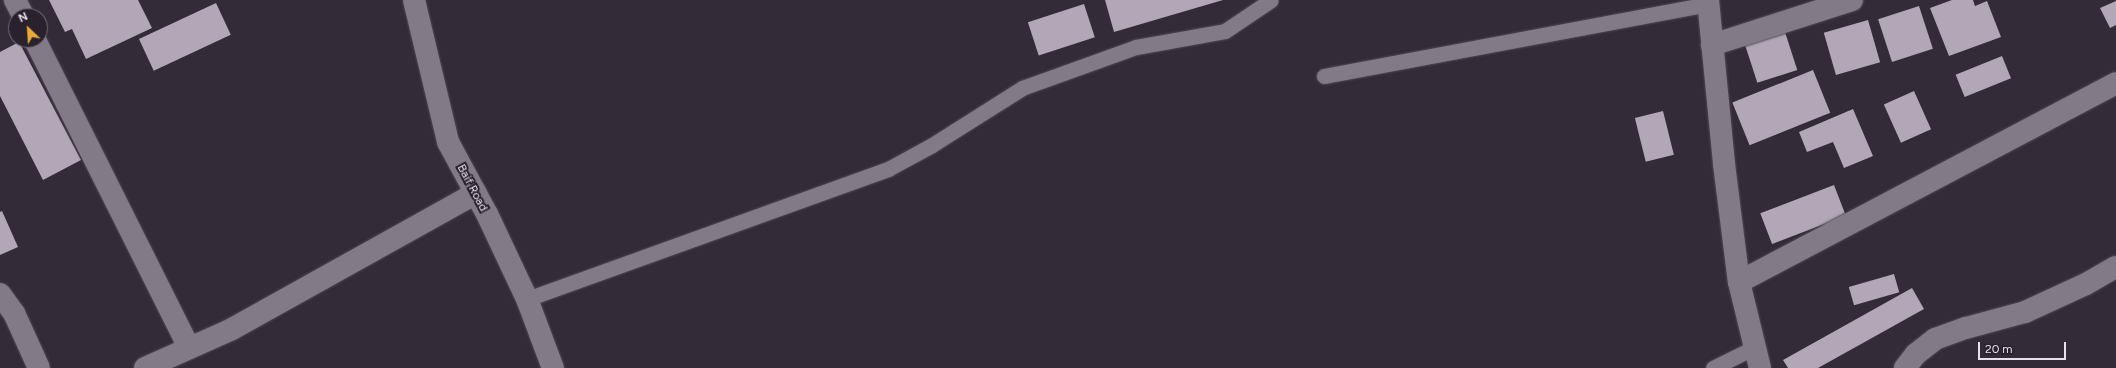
<!DOCTYPE html>
<html>
<head>
<meta charset="utf-8">
<style>
  body { margin:0 }
  #map { position:relative; width:2116px; height:368px; overflow:hidden; background:#332b37; font-family:Figtree,sans-serif }
  div>[style] { position:absolute }
  [style*='--x'] { left:calc(var(--x)*1px); top:calc(var(--y)*1px); width:calc(var(--w)*1px); rotate:calc(var(--a)*1deg) }
  .building>* { inset:0; background:#b1a7b6; transform-origin:0 0 }
  .roads { filter:drop-shadow(0 0 1px #504953) drop-shadow(0 0 1px #504953) }
  .lane>* { height:15px; margin:-7.5px; padding:0 7.5px; transform-origin:7.5px; border-radius:7.5px; background:#837a88 }
  .street>* { height:22px; margin:-11px; padding:0 11px; transform-origin:11px; border-radius:11px; background:#837a88 }
  span { translate:-50% -50%; white-space:nowrap; text-align:center; line-height:1.15; -webkit-text-stroke:4px #29212c; paint-order:stroke }
  .street-label { font-size:12px; color:#e7e2ea }
  .north { position:absolute; left:8px; top:8px; width:40px; height:40px; box-sizing:border-box; background:#29212c; border:1px solid #756e78; border-radius:50%; rotate:335deg; font-size:11px; font-weight:700; line-height:16px; text-align:center; color:#e7e2ea }
  .north::after { content:''; display:block; margin:auto; width:14px; height:18px; background:#eba939; clip-path:polygon(50% 0,100% 100%,50% 72%,0 100%) }
  .scale { position:absolute; left:1978px; top:342px; width:88px; height:18px; box-sizing:border-box; border:2px solid #e7e2ea; border-top:0; padding-left:5px; font-size:12px; line-height:14px; white-space:nowrap; color:#e7e2ea; -webkit-text-stroke:3px #29212c; paint-order:stroke }
</style>
</head>
<body>
<div id="map">
  <div class="building">
    <div style="clip-path:polygon(49px 0,138px 0,152px 28px,86px 59px,72px 29px,65px 32px)"></div>
    <div style="clip-path:polygon(1105px 0,1223px 0,1114px 32px)"></div>
    <div style="clip-path:polygon(1952px 0,1973px 0,1975px 6px,1987px 1px,2001px 37px,1949px 56px,1930px 8px)"></div>
    <div style="clip-path:polygon(2116px 1px,2116px 25px,2110px 28px,2100px 8px)"></div>
    <div style="left:216px;top:3px;width:35px;height:85px;rotate:65deg"></div>
    <div style="left:1084px;top:4px;width:35px;height:59px;rotate:72deg"></div>
    <div style="left:1919px;top:6px;width:45px;height:43px;rotate:72deg"></div>
    <div style="left:1868px;top:20px;width:44px;height:46px;rotate:74deg"></div>
    <div style="left:1784px;top:29px;width:43px;height:42px;rotate:72deg"></div>
    <div style="clip-path:polygon(19px 42px,81px 160px,43px 180px,0 96px,0 52px)"></div>
    <div style="left:2002px;top:56px;width:24px;height:50px;rotate:68deg"></div>
    <div style="left:1813px;top:70px;width:46px;height:87px;rotate:68deg"></div>
    <div style="left:1914px;top:91px;width:42px;height:33px;rotate:66deg"></div>
    <div style="clip-path:polygon(1853px 109px,1873px 156px,1844px 168px,1833px 142px,1807px 152px,1799px 132px)"></div>
    <div style="left:1663px;top:111px;width:45px;height:29px;rotate:76deg"></div>
    <div style="left:1834px;top:185px;width:33px;height:79px;rotate:69deg"></div>
    <div style="clip-path:polygon(2px 211px,18px 247px,0 255px,0 212px)"></div>
    <div style="left:1894px;top:274px;width:19px;height:47px;rotate:74deg"></div>
    <div style="clip-path:polygon(1912px 288px,1924px 309px,1818px 368px,1788px 368px,1783px 360px)"></div>
  </div>
  <div class="roads">
    <div class="lane">
      <div style="--x:1324;--y:76;--w:391;--a:-10.6"></div>
      <div style="--x:527;--y:299;--w:384;--a:-19.8"></div>
      <div style="--x:888;--y:169;--w:50;--a:-28.6"></div>
      <div style="--x:932;--y:145;--w:107;--a:-32.3"></div>
      <div style="--x:1022;--y:88;--w:121;--a:-19.8"></div>
      <div style="--x:1136;--y:47;--w:90;--a:-10.2"></div>
      <div style="--x:1225;--y:31;--w:55;--a:-34"></div>
      <div style="--x:1713;--y:368;--w:45;--a:-26.6"></div>
    </div>
    <div class="street">
      <div style="--x:15;--y:0;--w:18;--a:63"></div>
      <div style="--x:414;--y:0;--w:146;--a:76.5"></div>
      <div style="--x:448;--y:142;--w:82;--a:61.6"></div>
      <div style="--x:487;--y:214;--w:94;--a:64.8"></div>
      <div style="--x:527;--y:299;--w:74;--a:69.4"></div>
      <div style="--x:1708;--y:0;--w:165;--a:84.4"></div>
      <div style="--x:1724;--y:164;--w:119;--a:82.8"></div>
      <div style="--x:1739;--y:282;--w:89;--a:76.3"></div>
      <div style="--x:35;--y:40;--w:344;--a:63.4"></div>
      <div style="--x:1712;--y:45;--w:147;--a:-17.8"></div>
      <div style="--x:1739;--y:282;--w:426;--a:-27.8"></div>
      <div style="--x:0;--y:294;--w:24;--a:54"></div>
      <div style="--x:14;--y:313;--w:60;--a:65.6"></div>
      <div style="--x:145;--y:368;--w:95;--a:-24.1"></div>
      <div style="--x:232;--y:329;--w:279;--a:-29.1"></div>
      <div style="--x:1905;--y:368;--w:18;--a:-52"></div>
      <div style="--x:1916;--y:354;--w:24;--a:-38"></div>
      <div style="--x:1935;--y:339;--w:33;--a:-20"></div>
      <div style="--x:1966;--y:328;--w:61;--a:-15.2"></div>
      <div style="--x:2025;--y:312;--w:67;--a:-24.7"></div>
      <div style="--x:2086;--y:284;--w:34;--a:-30"></div>
    </div>
  </div>
  <div class="street-label">
    <span style="left:472px;top:188px;rotate:62deg">Baif Road</span>
  </div>
  <div class="north">N</div>
  <div class="scale">20 m</div>
</div>
</body>
</html>
